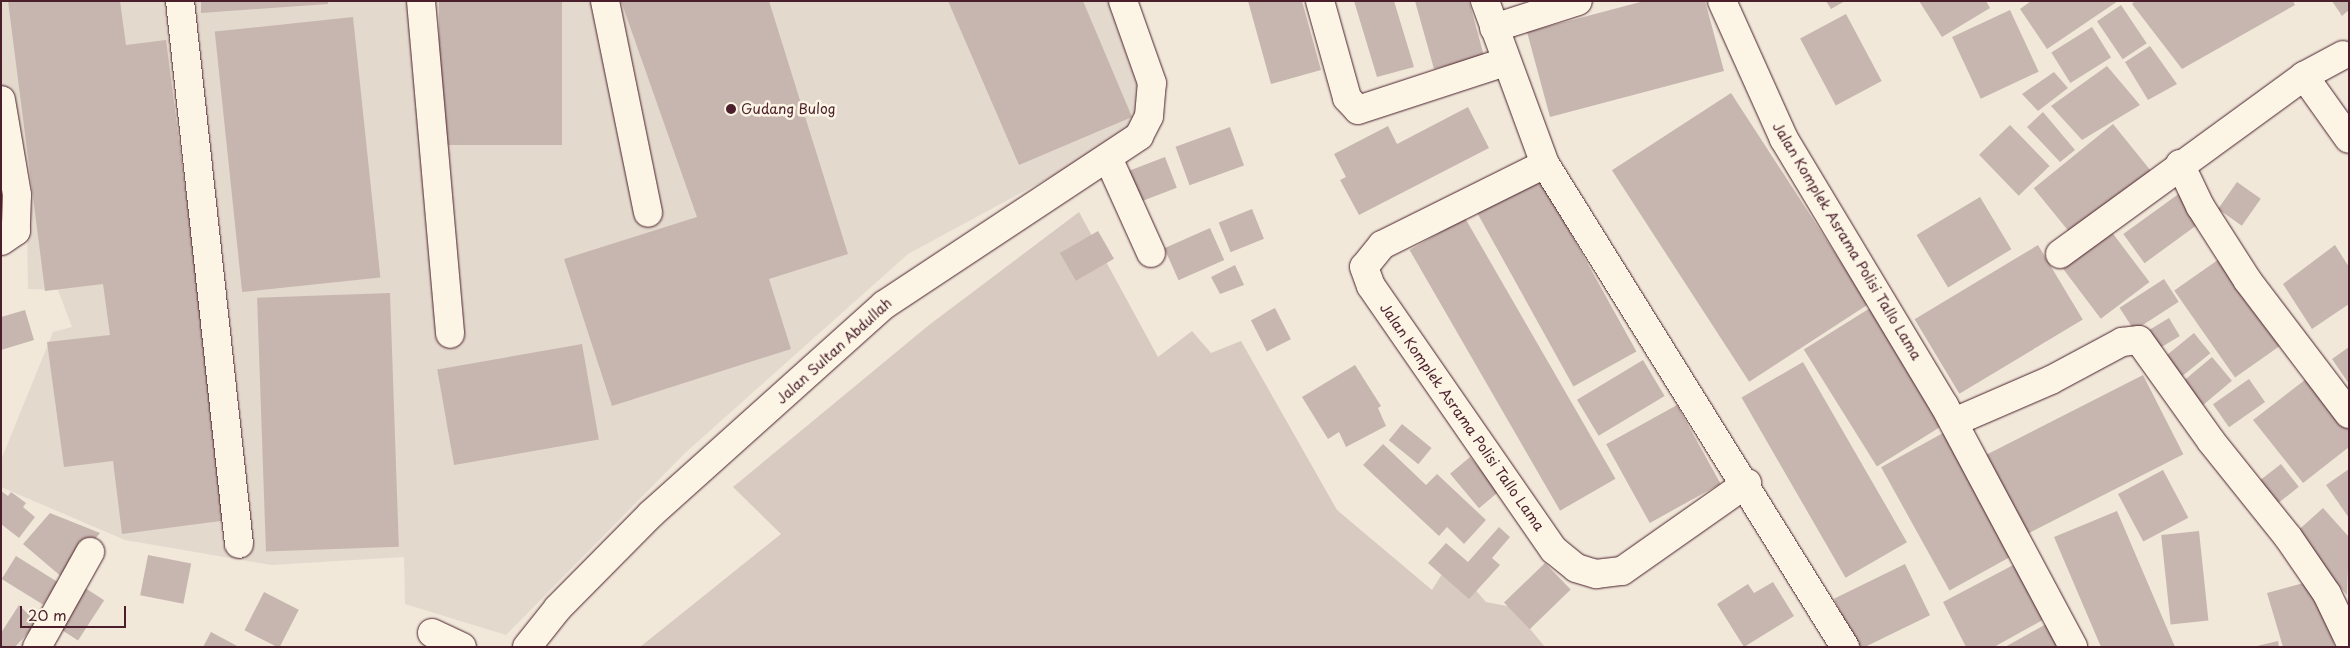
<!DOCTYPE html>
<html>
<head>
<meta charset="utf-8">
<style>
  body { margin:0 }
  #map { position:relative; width:2350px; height:648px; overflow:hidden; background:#f1e8da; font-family:"Playpen Sans",sans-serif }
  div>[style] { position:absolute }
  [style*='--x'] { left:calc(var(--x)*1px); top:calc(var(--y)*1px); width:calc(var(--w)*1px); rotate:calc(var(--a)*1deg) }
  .built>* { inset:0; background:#e4d9cd }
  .green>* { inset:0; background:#d8cac0 }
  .building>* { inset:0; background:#c7b6af; transform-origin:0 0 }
  .roads { filter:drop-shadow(0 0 1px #4a1f2b) drop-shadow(0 0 1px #4a1f2b) }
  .minor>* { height:28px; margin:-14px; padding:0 14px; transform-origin:14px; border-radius:14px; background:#fcf5e5 }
  .dots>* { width:14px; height:14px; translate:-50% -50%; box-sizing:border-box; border:2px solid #fcf5e5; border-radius:50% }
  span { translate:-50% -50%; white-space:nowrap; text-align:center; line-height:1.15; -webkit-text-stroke:5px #fcf5e5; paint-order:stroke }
  .poi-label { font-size:14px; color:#4a1f2b }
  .left { translate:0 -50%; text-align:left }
  .street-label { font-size:14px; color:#4a1f2b }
  .frame { position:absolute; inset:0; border:2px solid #4a1f2b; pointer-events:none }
  .scale { position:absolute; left:20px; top:606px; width:106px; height:22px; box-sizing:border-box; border:2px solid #4a1f2b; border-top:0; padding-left:6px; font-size:15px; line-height:18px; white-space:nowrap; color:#4a1f2b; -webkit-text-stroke:4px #fcf5e5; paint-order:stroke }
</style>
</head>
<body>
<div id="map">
  <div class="built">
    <div style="clip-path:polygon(1px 1px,1113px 1px,1157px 107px,1088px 162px,1052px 176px,908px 254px,685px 453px,506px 635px,405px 604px,404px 557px,271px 565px,125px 540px,1px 487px,1px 460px,53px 332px,72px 327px,58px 290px,28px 289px,27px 221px,1px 227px)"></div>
  </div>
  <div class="green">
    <div style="clip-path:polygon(1079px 212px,1158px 357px,1192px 331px,1211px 353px,1241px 341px,1337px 510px,1432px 590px,1450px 561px,1486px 602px,1512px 607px,1545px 647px,640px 647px,781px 534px,733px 487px,929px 325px)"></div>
  </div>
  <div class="building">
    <div style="clip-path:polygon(8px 1px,120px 1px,126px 45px,166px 40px,228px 520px,122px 534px,113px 461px,64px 467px,47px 342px,110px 335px,103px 284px,45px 291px)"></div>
    <div style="clip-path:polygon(201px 1px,328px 1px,328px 4px,201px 13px)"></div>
    <div style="left:439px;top:1px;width:123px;height:144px"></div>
    <div style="clip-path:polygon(621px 1px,769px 1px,848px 254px,769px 279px,791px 349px,612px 406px,564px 259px,697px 217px)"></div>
    <div style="clip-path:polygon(948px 1px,1083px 1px,1132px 117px,1019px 165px)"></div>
    <div style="clip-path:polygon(1248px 1px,1302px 1px,1321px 70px,1271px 84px)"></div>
    <div style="clip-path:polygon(1354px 1px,1394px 1px,1414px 67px,1377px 77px)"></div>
    <div style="clip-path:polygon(1415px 1px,1469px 1px,1484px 56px,1434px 69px)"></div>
    <div style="clip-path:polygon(1644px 1px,1705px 1px,1724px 71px,1550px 117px,1527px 32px)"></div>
    <div style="clip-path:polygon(1826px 1px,1845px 1px,1831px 9px)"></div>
    <div style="clip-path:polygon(1919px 1px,1986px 1px,1990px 8px,1942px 37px)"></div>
    <div style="clip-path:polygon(2031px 1px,2118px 1px,2047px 49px,2020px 9px)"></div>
    <div style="clip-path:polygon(2135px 1px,2293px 1px,2295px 5px,2182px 69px,2132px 4px)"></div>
    <div style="clip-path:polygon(2332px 1px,2349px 1px,2349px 10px,2342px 16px)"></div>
    <div style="left:2121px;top:5px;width:46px;height:29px;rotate:56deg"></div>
    <div style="left:2010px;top:10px;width:68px;height:64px;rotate:65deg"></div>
    <div style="left:1846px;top:14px;width:76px;height:52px;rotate:62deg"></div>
    <div style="left:353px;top:17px;width:262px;height:139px;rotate:84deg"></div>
    <div style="left:2092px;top:27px;width:36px;height:48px;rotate:58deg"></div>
    <div style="clip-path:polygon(2150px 46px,2177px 84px,2148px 100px,2125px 62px)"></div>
    <div style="clip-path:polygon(2107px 66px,2140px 105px,2082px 140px,2051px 106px)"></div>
    <div style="clip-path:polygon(2054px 72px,2068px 88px,2038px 111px,2022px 94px)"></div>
    <div style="left:1731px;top:93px;width:252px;height:142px;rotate:57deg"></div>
    <div style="clip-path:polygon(1468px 107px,1489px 148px,1359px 215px,1340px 180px,1346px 177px,1334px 154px,1388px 126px,1397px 144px)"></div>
    <div style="clip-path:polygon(2043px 112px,2075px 150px,2060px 162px,2027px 127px)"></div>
    <div style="left:2113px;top:124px;width:70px;height:102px;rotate:51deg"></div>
    <div style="left:2010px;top:125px;width:57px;height:43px;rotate:46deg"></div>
    <div style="left:1230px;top:127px;width:41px;height:58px;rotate:70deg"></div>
    <div style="left:1165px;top:157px;width:33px;height:44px;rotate:69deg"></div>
    <div style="left:1538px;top:174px;width:203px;height:72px;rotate:61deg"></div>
    <div style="left:2237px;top:182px;width:29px;height:33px;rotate:35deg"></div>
    <div style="left:2184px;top:190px;width:36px;height:75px;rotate:54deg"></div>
    <div style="left:1980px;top:197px;width:61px;height:74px;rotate:59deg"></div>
    <div style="left:1252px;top:209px;width:32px;height:36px;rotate:68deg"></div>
    <div style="left:1465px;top:218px;width:301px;height:64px;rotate:60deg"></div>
    <div style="left:1210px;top:228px;width:35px;height:50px;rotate:66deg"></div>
    <div style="left:1098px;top:231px;width:32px;height:44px;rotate:60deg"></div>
    <div style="left:2111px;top:231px;width:64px;height:61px;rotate:53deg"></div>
    <div style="left:2038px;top:245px;width:87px;height:144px;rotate:59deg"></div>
    <div style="clip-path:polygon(2335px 245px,2349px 267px,2349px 304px,2312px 329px,2283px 284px)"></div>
    <div style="left:2225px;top:255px;width:106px;height:62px;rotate:55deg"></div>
    <div style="clip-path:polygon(1235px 265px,1244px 285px,1220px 294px,1211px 277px)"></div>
    <div style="left:2164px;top:279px;width:27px;height:53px;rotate:57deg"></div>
    <div style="left:390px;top:293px;width:254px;height:133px;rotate:88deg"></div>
    <div style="left:1875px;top:305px;width:138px;height:84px;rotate:58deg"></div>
    <div style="left:1275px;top:308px;width:35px;height:27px;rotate:63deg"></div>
    <div style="clip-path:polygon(25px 310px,34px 340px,1px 350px,1px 317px)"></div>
    <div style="left:2169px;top:318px;width:21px;height:28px;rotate:59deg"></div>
    <div style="left:2194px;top:333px;width:26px;height:40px;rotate:51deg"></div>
    <div style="left:582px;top:344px;width:97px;height:147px;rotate:80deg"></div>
    <div style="clip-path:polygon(2349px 347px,2349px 384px,2332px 359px)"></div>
    <div style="left:2212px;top:357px;width:31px;height:40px;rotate:50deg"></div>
    <div style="left:1643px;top:360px;width:42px;height:77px;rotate:59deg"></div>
    <div style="left:1803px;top:362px;width:208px;height:71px;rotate:60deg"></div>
    <div style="clip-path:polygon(1355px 365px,1381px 406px,1378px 408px,1386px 426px,1346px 447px,1339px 432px,1328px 439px,1302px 397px)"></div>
    <div style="left:2143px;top:375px;width:89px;height:178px;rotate:63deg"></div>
    <div style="clip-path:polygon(2310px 376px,2349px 426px,2349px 447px,2303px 483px,2253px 420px)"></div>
    <div style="left:2249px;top:379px;width:28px;height:44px;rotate:55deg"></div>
    <div style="left:1677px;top:405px;width:90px;height:81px;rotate:61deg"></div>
    <div style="left:1402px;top:424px;width:38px;height:21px;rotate:39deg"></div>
    <div style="left:1952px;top:428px;width:141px;height:81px;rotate:61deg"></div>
    <div style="clip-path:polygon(1383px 444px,1426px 485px,1437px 474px,1486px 520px,1464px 544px,1447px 527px,1439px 536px,1363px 465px)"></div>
    <div style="left:1470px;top:457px;width:45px;height:26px;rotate:50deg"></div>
    <div style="left:2281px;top:464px;width:29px;height:31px;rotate:52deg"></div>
    <div style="clip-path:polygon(2349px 469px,2349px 518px,2326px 485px)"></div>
    <div style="left:2163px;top:470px;width:54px;height:51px;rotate:62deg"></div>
    <div style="clip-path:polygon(1px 491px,8px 496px,11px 492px,26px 503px,23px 507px,35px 517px,19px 538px,1px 524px)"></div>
    <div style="clip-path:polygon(2323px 508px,2349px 537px,2347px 595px,2293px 535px)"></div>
    <div style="clip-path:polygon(2117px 511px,2175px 647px,2101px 647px,2054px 537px)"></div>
    <div style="clip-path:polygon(50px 513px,100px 533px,63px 578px,23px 544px)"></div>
    <div style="clip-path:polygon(1499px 527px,1510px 537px,1492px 558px,1500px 565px,1469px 599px,1428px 563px,1446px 543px,1468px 562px)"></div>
    <div style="left:2199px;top:531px;width:90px;height:38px;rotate:84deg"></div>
    <div style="left:148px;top:555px;width:44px;height:41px;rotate:11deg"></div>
    <div style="left:16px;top:556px;width:49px;height:27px;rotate:32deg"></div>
    <div style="clip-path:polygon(2019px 562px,2048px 617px,1994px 647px,1966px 647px,1943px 602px)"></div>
    <div style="left:1545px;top:563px;width:37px;height:57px;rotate:46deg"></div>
    <div style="left:1905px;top:564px;width:57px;height:79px;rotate:64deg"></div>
    <div style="clip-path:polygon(2315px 580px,2335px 647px,2283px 647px,2267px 593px)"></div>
    <div style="clip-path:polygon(1773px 582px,1794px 616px,1744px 647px,1717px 604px,1748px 584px,1754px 593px)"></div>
    <div style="left:79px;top:584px;width:30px;height:48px;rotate:33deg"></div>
    <div style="left:264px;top:592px;width:39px;height:43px;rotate:27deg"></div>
    <div style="clip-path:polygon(19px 605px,37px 623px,15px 647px,1px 647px,1px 633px)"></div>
    <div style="clip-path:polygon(2048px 623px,2061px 647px,2005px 647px)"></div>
    <div style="clip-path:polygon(211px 632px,239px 647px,203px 647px)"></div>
    <div style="clip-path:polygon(2278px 641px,2279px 647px,2257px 647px,2257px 646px)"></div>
  </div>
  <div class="roads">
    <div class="minor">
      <div style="--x:180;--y:1;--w:546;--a:83.8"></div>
      <div style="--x:421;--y:1;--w:334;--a:85"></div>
      <div style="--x:605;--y:1;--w:216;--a:78.5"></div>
      <div style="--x:1320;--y:1;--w:101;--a:74.4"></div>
      <div style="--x:1347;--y:98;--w:16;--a:47"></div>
      <div style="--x:1358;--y:110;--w:155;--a:-18.1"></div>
      <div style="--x:1485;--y:1;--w:174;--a:69.8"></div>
      <div style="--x:1545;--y:164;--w:569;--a:58.15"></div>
      <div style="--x:1722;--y:1;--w:151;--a:65.8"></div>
      <div style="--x:1784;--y:139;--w:310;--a:59"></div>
      <div style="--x:1944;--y:405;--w:274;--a:61.9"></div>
      <div style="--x:1494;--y:28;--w:88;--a:-17.8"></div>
      <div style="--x:2304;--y:76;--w:77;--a:54.5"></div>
      <div style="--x:1;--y:100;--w:96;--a:80.4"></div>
      <div style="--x:17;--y:195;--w:36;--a:92"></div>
      <div style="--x:16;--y:231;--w:18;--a:146"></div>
      <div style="--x:1109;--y:160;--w:102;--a:65.7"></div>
      <div style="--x:1545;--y:164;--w:182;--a:153.6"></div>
      <div style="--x:1382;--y:245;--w:28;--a:129"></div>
      <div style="--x:1364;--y:267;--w:20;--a:70"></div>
      <div style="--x:1371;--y:286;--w:321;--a:55.3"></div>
      <div style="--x:1554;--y:550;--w:28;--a:39"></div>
      <div style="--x:1576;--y:568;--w:21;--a:17"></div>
      <div style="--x:1596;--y:574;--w:26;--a:-7"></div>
      <div style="--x:1622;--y:571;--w:153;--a:-35.1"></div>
      <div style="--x:2180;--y:164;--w:47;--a:64.5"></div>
      <div style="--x:2200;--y:206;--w:89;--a:57.4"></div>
      <div style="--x:2248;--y:281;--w:167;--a:52.8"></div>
      <div style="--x:2060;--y:254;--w:302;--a:-36.1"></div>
      <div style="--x:2304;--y:76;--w:44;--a:-28.3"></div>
      <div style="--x:1954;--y:422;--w:106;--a:-23.4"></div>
      <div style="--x:2051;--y:380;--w:81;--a:-28.2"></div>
      <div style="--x:2122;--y:342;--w:17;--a:-7"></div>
      <div style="--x:2139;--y:340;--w:124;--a:54.5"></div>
      <div style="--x:2211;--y:441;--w:123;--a:51.3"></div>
      <div style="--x:2288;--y:537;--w:69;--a:55.6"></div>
      <div style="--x:2327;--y:594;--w:51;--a:64.4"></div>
      <div style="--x:432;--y:633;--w:33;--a:25"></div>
      <div style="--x:37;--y:647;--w:109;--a:-60.8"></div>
      <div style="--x:527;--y:647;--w:50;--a:-51.5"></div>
      <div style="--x:558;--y:608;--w:132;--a:-45.3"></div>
      <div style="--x:651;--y:514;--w:313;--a:-41.9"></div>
      <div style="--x:884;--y:305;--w:306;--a:-33.5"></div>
      <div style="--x:1139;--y:136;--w:22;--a:-63"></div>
      <div style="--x:1149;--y:116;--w:33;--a:-85"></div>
      <div style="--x:1152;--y:83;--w:87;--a:-109.5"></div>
    </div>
  </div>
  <div class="dots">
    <div style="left:731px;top:109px;background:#4a1f2b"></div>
  </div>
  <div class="poi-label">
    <span class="left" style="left:741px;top:109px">Gudang Bulog</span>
  </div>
  <div class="street-label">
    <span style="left:1847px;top:241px;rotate:59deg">Jalan Komplek Asrama Polisi Tallo Lama</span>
    <span style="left:834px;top:351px;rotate:-42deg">Jalan Sultan Abdullah</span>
    <span style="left:1462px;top:417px;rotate:55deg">Jalan Komplek Asrama Polisi Tallo Lama</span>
  </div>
  <div class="frame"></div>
  <div class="scale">20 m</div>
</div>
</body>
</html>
